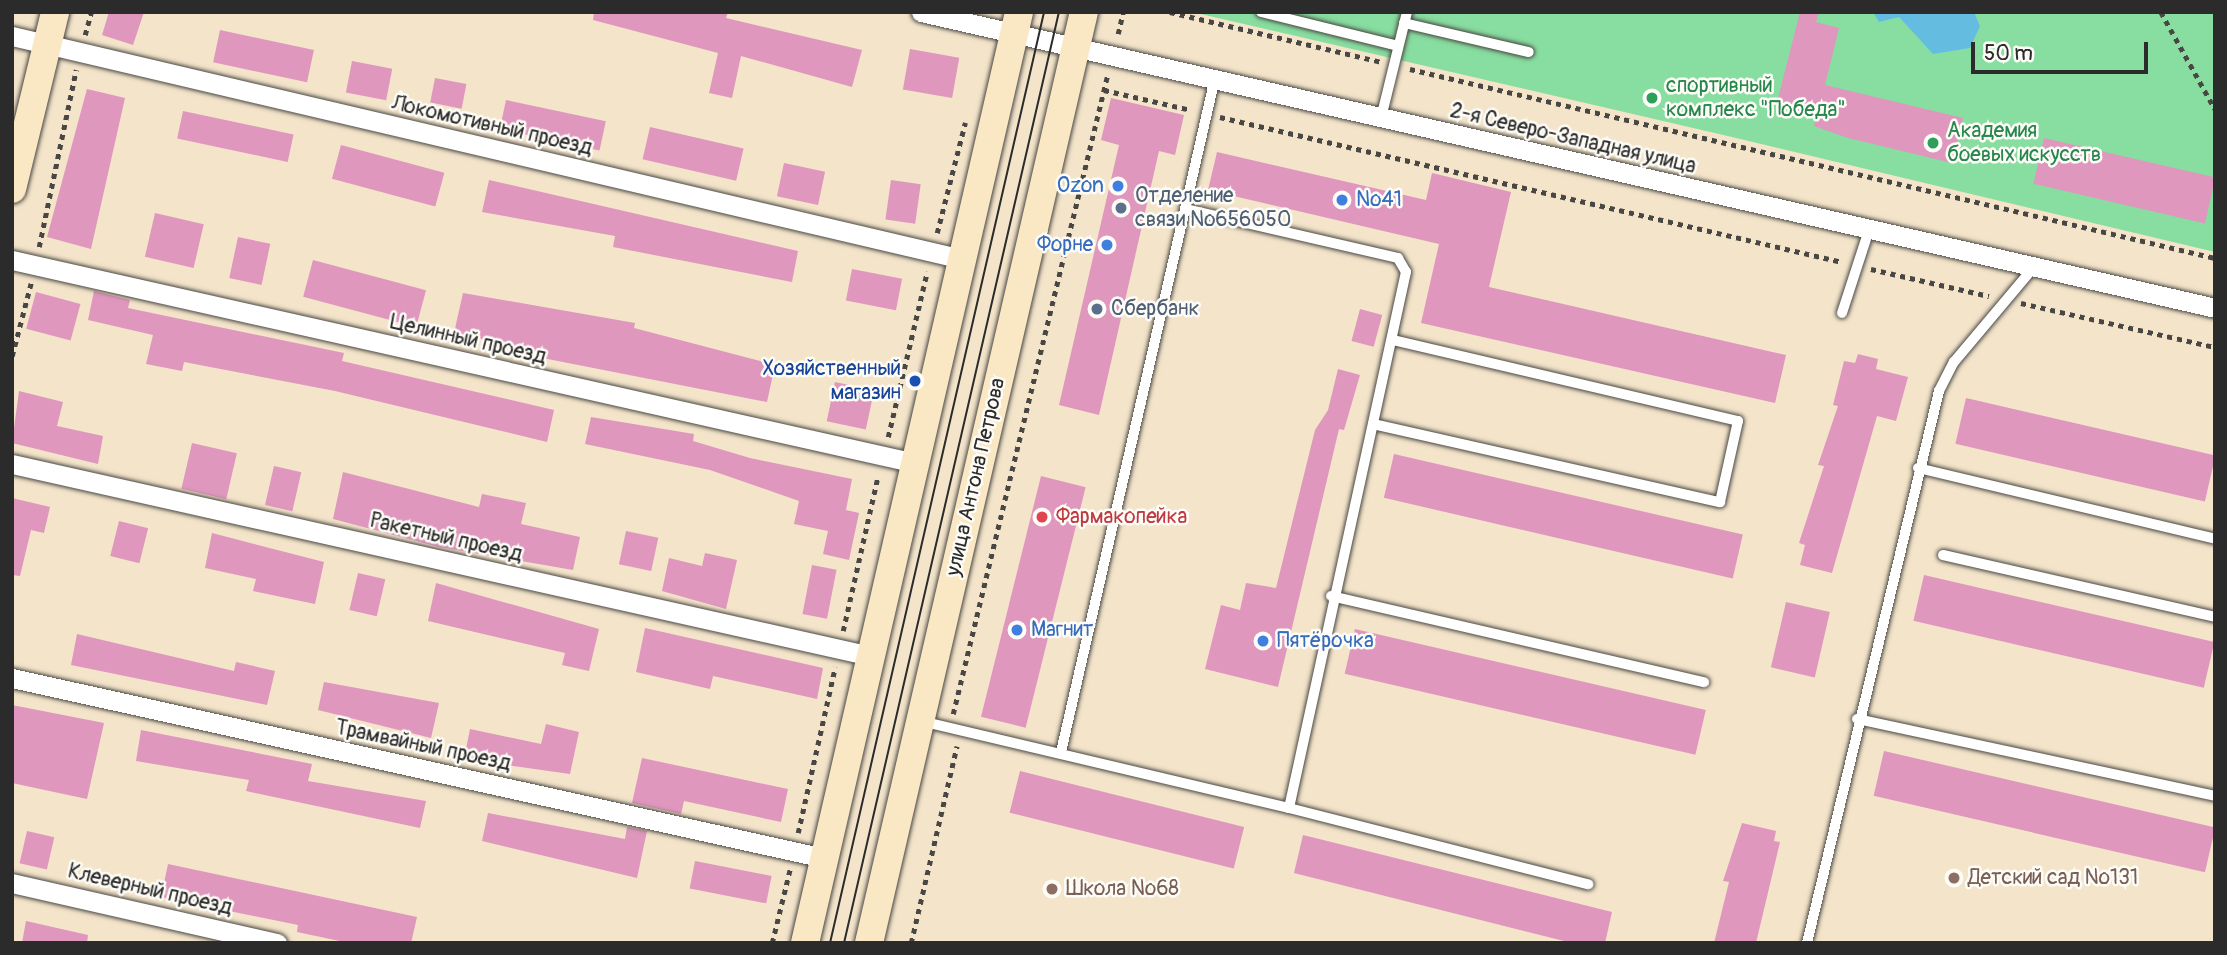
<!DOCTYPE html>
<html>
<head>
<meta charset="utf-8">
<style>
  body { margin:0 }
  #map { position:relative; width:2227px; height:955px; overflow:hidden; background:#f3e4ca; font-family:Pangolin,sans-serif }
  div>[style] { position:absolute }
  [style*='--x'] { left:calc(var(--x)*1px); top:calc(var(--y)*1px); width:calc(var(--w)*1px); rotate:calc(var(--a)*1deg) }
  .green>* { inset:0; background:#88dda0 }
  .water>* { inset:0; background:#64bde1 }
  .building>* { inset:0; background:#df97be; transform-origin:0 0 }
  .path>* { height:4.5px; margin-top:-2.25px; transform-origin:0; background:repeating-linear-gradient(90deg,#494743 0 5px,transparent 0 10px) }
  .roads { filter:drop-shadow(0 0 2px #494743) drop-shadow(0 0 2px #494743) }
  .lane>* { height:10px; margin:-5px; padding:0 5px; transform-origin:5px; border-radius:5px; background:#fff }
  .street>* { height:19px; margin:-9.5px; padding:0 9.5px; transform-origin:9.5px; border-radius:9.5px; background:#fff }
  .secondary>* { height:28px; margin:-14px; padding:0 14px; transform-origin:14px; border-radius:14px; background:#fae7c3 }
  .tram>* { height:2px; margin:-1px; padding:0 1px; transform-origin:1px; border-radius:1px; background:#2b2b2b }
  .dots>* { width:19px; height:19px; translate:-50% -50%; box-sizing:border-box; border:4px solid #fdfcf7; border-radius:50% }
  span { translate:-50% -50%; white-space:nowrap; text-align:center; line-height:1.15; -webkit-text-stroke:5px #fdfcf7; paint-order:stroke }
  .leisure-label { font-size:21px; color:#27864d }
  .left { translate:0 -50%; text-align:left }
  .street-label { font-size:21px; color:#2b2b2b }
  .shop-label { font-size:21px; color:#366cbe }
  .right { translate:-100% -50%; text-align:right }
  .service-label { font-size:21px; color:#4e5e75 }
  .transit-label { font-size:21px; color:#164399 }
  .health-label { font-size:21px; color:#be3a42 }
  .education-label { font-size:21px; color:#785e54 }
  .frame { position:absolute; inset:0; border:14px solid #2b2b2b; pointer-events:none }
  .scale { position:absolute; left:1971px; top:42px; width:177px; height:32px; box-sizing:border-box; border:4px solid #2b2b2b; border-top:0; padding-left:9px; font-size:21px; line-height:24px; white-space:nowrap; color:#2b2b2b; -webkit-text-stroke:5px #fdfcf7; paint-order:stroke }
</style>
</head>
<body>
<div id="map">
  <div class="green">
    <div style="clip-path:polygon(1192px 12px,2215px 12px,2215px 252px,1732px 137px)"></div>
  </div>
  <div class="water">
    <div style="clip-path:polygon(1873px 12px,1974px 12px,1980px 26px,1970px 48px,1933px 54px,1899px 17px,1879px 22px)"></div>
  </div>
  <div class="building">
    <div style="clip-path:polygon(109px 12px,144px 12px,133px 45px,102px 35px)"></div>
    <div style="clip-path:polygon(594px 12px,728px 12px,726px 18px,862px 50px,852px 87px,741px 56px,732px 98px,709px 93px,718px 53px,593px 20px)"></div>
    <div style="clip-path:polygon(1800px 12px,1819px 12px,1816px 22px,1839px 28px,1825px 85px,1963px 118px,1952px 163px,1848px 138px,1814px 126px,1816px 117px,1776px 106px)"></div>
    <div style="left:220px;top:30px;width:96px;height:33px;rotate:12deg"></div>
    <div style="left:910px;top:49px;width:50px;height:41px;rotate:10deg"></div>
    <div style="left:352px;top:61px;width:41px;height:32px;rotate:11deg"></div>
    <div style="left:435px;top:78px;width:32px;height:25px;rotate:11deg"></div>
    <div style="clip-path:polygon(87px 89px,125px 98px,91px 249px,47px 237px)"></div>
    <div style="clip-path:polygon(1111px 98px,1184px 115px,1175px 155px,1159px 151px,1099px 415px,1059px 405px,1119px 145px,1101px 140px)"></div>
    <div style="left:506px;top:100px;width:102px;height:30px;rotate:12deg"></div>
    <div style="left:183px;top:111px;width:113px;height:28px;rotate:12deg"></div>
    <div style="left:650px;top:127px;width:96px;height:33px;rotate:13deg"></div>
    <div style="left:2044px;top:138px;width:176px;height:47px;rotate:13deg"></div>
    <div style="left:341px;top:145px;width:107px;height:35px;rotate:15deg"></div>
    <div style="clip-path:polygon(1217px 152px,1426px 200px,1432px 173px,1511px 192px,1489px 287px,1786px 355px,1775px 403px,1421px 323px,1439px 244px,1208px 190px)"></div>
    <div style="left:784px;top:163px;width:42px;height:34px;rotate:12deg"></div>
    <div style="clip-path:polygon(489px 180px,798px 251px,792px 282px,613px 247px,615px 236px,482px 212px)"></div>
    <div style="left:891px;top:180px;width:30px;height:40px;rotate:8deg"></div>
    <div style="left:155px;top:213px;width:50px;height:45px;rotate:13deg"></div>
    <div style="left:238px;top:237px;width:33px;height:42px;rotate:12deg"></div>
    <div style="left:313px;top:260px;width:117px;height:38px;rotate:15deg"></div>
    <div style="left:852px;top:269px;width:51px;height:32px;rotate:11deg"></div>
    <div style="clip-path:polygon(94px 291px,130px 300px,128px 308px,344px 353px,342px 361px,554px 410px,547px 442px,335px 391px,184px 362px,182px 371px,146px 364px,153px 335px,88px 320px)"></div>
    <div style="left:36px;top:292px;width:46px;height:38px;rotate:15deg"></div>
    <div style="clip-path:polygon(463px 293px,635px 323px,634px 328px,775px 365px,767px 402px,512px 352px,513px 346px,454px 333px)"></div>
    <div style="left:1360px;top:309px;width:23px;height:33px;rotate:15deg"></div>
    <div style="clip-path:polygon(1858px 354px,1878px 359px,1876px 369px,1908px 377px,1896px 421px,1877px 416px,1832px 573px,1800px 565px,1805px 545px,1799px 543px,1824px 466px,1818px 465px,1838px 406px,1833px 405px,1844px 361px,1855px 363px)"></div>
    <div style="clip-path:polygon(1338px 369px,1360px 375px,1344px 430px,1339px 429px,1278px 687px,1205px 669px,1221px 605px,1240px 610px,1246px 583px,1276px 588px,1315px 430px,1328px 410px)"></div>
    <div style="left:835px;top:382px;width:40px;height:40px;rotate:12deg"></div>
    <div style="clip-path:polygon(19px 391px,63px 402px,57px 426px,103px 436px,98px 464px,12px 443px)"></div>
    <div style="left:1966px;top:398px;width:256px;height:47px;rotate:13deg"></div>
    <div style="clip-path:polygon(591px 417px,694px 434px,693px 441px,750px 458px,852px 479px,846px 510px,859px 513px,849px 560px,823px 554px,828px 531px,794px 524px,799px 501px,710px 470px,585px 444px)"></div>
    <div style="left:192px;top:443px;width:46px;height:47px;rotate:13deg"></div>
    <div style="left:1394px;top:454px;width:358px;height:45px;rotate:13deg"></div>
    <div style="left:274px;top:466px;width:28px;height:40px;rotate:13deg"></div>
    <div style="clip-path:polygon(343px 472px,479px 507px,482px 494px,526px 503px,521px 524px,580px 537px,573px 570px,439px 547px,333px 519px)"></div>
    <div style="left:1041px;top:476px;width:46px;height:248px;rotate:14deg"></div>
    <div style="clip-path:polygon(12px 498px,50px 507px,44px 533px,31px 530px,20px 576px,12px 575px)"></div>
    <div style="left:119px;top:521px;width:30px;height:36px;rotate:14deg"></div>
    <div style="left:626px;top:531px;width:33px;height:34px;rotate:12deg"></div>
    <div style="clip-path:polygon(212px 533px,324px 562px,315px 604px,253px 591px,256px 579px,205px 568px)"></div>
    <div style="clip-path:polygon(705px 553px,737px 560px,726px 609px,662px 591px,669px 558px,702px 566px)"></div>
    <div style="left:812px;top:565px;width:25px;height:50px;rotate:11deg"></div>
    <div style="left:358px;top:573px;width:28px;height:38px;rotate:13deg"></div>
    <div style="left:1924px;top:575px;width:298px;height:47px;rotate:13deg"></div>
    <div style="clip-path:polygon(436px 583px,599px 629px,589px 671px,562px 665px,565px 653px,428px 621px)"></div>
    <div style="left:1786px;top:602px;width:45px;height:67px;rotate:13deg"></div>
    <div style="clip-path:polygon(645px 628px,823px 668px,817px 699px,713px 676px,710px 689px,636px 672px)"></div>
    <div style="left:1355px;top:629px;width:360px;height:46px;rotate:13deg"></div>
    <div style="clip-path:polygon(77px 634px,234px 671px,236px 662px,275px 671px,267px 705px,71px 665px)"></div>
    <div style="clip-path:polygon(324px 682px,439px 703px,431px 738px,318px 710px)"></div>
    <div style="clip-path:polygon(12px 705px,104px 723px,87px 799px,12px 783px)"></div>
    <div style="clip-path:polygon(546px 724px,579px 732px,570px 774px,464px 759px,470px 729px,541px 744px)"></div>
    <div style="clip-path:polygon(141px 730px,312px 764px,308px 781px,426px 801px,420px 828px,246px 791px,249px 780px,136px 761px)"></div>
    <div style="left:1884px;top:751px;width:340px;height:46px;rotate:13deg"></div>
    <div style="clip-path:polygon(642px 758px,788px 789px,781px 822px,684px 801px,681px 814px,632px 803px)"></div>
    <div style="left:1020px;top:771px;width:231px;height:43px;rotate:14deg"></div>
    <div style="clip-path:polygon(488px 813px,625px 839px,627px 827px,647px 831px,637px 878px,482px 841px)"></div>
    <div style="clip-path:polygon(1742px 823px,1776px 831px,1774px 841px,1780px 842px,1756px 943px,1714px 943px,1729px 882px,1723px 881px)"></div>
    <div style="left:27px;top:831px;width:28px;height:33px;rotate:13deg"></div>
    <div style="clip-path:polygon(1303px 835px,1612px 912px,1605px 943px,1572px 943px,1294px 873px)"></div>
    <div style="left:695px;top:861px;width:78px;height:28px;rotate:11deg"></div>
    <div style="clip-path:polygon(168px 864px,417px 917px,411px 943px,349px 943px,297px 932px,298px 925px,161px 897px)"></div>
    <div style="clip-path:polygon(26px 921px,88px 935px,87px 943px,22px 943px)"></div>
  </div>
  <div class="path">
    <div style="--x:1170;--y:12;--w:217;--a:13.3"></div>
    <div style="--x:2161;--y:12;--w:111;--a:60.9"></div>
    <div style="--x:1118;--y:34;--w:23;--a:-77"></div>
    <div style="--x:85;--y:35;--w:24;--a:-75"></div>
    <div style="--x:1410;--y:69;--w:827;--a:13.21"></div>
    <div style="--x:1104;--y:90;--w:89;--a:12.9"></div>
    <div style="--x:1220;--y:117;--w:639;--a:13.12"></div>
    <div style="--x:937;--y:233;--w:114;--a:-75.7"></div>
    <div style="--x:39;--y:247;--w:181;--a:-78.2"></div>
    <div style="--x:1871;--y:269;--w:121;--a:12.9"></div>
    <div style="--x:2021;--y:303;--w:199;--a:12.8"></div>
    <div style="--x:12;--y:356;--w:75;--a:-75.4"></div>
    <div style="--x:888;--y:437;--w:170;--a:-76.7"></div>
    <div style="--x:843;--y:631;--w:159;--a:-77.3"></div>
    <div style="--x:953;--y:714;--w:659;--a:-76.41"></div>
    <div style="--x:798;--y:833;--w:170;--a:-77.4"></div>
    <div style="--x:772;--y:943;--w:76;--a:-76.3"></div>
    <div style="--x:911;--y:943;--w:202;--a:-76.9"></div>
  </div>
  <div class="roads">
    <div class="lane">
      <div style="--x:1261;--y:12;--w:141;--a:13.9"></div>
      <div style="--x:1404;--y:23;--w:128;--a:13.1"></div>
      <div style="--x:1381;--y:118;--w:109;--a:-76.2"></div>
      <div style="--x:1842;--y:313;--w:87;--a:-72"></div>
      <div style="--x:1373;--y:424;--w:356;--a:12.7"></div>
      <div style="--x:1720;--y:502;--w:83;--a:-77.5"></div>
      <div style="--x:1738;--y:421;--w:355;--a:-166.8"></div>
      <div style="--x:1918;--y:468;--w:305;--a:13.4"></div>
      <div style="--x:1943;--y:555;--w:279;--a:12.8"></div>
      <div style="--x:1331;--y:596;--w:383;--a:13"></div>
      <div style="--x:1857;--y:719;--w:366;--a:12.1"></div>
      <div style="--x:921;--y:721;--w:378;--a:13.3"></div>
      <div style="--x:1289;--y:808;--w:549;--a:-77.69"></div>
      <div style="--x:1406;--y:272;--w:16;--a:-120"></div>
      <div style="--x:1398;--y:258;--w:218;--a:-167"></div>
      <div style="--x:1061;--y:752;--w:691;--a:-77.13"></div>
      <div style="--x:1289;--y:808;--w:309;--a:14.3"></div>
      <div style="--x:1807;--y:943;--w:568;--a:-76.55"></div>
      <div style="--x:1939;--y:391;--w:33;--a:-63"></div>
      <div style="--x:1954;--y:362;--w:124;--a:-49.9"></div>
    </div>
    <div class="street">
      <div style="--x:921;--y:12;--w:1327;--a:12.88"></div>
      <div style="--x:12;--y:36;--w:976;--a:13.21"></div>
      <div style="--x:12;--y:260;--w:926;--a:12.67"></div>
      <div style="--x:12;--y:464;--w:880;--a:12.6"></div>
      <div style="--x:12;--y:678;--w:832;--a:12.5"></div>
      <div style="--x:12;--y:883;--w:272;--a:12.8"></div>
    </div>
    <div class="secondary">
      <div style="--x:12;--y:189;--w:182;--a:-76.3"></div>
      <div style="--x:805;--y:943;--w:955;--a:-77.05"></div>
      <div style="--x:869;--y:943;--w:956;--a:-77"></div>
    </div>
  </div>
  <div class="tram">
    <div style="--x:830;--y:943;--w:955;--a:-77.05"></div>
    <div style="--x:844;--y:943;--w:956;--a:-77"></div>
  </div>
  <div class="dots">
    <div style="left:1652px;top:98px;background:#2e9e5b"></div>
    <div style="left:1933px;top:143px;background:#2e9e5b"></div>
    <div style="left:1118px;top:186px;background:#3f7fe0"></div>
    <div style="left:1342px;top:200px;background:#3f7fe0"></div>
    <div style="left:1121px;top:208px;background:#5c6f8a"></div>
    <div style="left:1107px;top:245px;background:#3f7fe0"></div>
    <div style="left:1097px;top:309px;background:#5c6f8a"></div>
    <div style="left:915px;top:381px;background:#1a4fb4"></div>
    <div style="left:1042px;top:517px;background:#e0444e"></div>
    <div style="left:1017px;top:630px;background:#3f7fe0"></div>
    <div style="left:1263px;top:641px;background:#3f7fe0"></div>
    <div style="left:1954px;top:878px;background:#8d6e63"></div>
    <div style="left:1052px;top:889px;background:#8d6e63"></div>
  </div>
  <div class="leisure-label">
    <span class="left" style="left:1666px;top:98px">спортивный<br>комплекс "Победа"</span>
    <span class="left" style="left:1947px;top:143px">Академия<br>боевых искусств</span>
  </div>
  <div class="street-label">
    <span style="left:492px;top:126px;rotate:13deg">Локомотивный проезд</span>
    <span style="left:1573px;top:139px;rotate:13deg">2-я Северо-Западная улица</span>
    <span style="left:468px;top:340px;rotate:13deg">Целинный проезд</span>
    <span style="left:976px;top:477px;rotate:-77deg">улица Антона Петрова</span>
    <span style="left:446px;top:538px;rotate:13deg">Ракетный проезд</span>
    <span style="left:423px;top:746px;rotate:12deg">Трамвайный проезд</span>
    <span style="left:150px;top:890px;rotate:13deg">Клеверный проезд</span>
  </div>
  <div class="shop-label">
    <span class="right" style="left:1104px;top:186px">Ozon</span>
    <span class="left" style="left:1356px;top:200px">№41</span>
    <span class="right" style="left:1093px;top:245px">Форне</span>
    <span class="left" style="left:1031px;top:630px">Магнит</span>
    <span class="left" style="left:1277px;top:641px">Пятёрочка</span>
  </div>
  <div class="service-label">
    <span class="left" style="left:1135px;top:208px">Отделение<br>связи №656050</span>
    <span class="left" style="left:1111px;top:309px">Сбербанк</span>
  </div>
  <div class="transit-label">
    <span class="right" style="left:901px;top:381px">Хозяйственный<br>магазин</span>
  </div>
  <div class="health-label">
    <span class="left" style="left:1056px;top:517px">Фармакопейка</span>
  </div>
  <div class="education-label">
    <span class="left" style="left:1968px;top:878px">Детский сад №131</span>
    <span class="left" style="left:1066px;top:889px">Школа №68</span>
  </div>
  <div class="frame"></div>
  <div class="scale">50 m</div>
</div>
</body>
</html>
